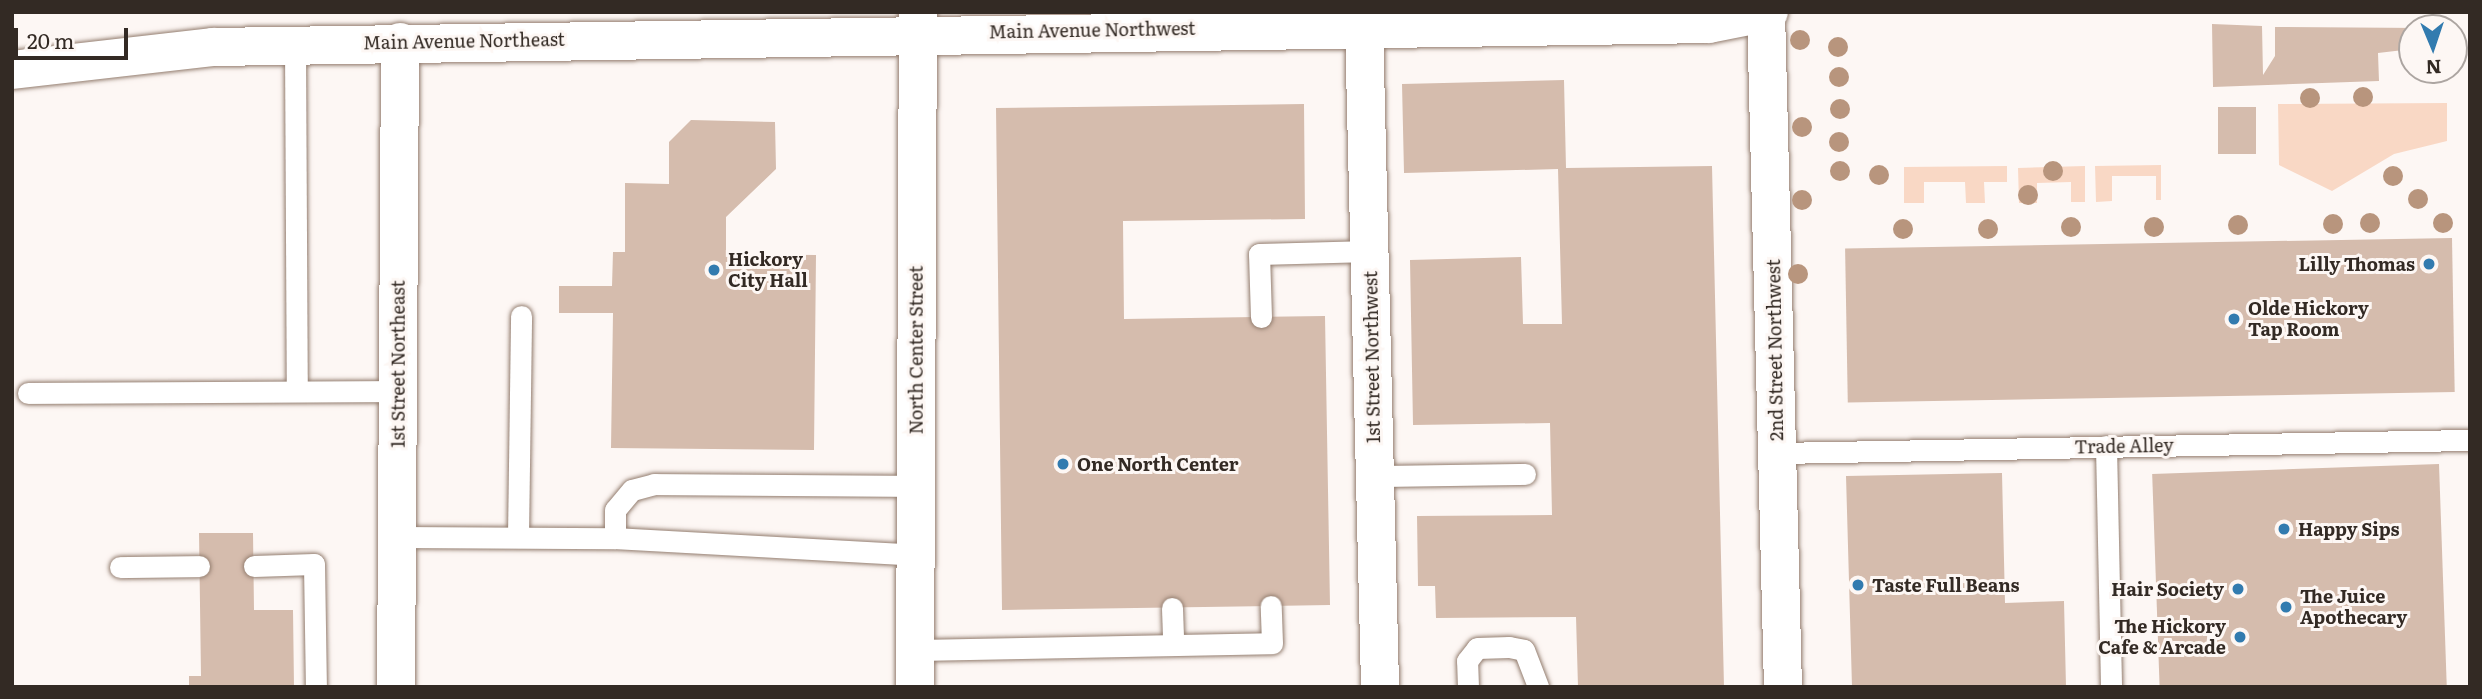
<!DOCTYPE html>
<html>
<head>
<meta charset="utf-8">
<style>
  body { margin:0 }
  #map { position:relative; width:2482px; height:699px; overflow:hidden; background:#fdf7f4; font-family:Literata,serif }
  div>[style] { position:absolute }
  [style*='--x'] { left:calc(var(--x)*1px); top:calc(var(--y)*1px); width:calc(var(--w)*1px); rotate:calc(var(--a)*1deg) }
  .green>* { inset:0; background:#f9d8c5 }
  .building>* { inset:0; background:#d5bcad; transform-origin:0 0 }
  .roads { filter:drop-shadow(0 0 2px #937d6f) drop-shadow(0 0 2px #937d6f) }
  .lane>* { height:21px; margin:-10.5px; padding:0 10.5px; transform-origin:10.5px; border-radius:10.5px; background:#fff }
  .street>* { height:38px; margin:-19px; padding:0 19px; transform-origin:19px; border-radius:19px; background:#fff }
  .secondary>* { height:38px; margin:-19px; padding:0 19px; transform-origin:19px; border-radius:19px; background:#fff }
  .trees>* { width:20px; height:20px; margin:-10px; border-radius:50%; background:#b8957d }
  .dots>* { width:19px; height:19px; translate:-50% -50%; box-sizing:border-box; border:4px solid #fdf7f4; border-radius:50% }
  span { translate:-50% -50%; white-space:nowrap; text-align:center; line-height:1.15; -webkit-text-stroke:6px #fdf7f4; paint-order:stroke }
  .street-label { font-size:18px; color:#332a24 }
  .poi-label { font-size:18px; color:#332a24; font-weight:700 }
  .left { translate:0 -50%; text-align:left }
  .right { translate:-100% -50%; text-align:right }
  .frame { position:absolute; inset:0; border:14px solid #332a24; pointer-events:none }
  .north { position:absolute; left:2398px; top:14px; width:70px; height:70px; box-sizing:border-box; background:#fdf7f4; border:2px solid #aca5a1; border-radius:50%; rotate:178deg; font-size:19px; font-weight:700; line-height:28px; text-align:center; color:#332a24 }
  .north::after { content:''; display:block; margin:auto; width:24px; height:32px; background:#327baf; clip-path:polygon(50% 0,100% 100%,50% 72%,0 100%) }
  .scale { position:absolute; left:14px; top:28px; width:114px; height:32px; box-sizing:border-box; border:4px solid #332a24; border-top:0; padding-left:9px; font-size:21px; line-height:24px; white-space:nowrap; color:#332a24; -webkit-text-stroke:5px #fdf7f4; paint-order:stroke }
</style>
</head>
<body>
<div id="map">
  <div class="green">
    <div style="clip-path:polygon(2447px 103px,2447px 141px,2394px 154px,2332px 191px,2279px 165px,2278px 104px)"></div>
    <div style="clip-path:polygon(2161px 165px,2161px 200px,2156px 200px,2156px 176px,2112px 176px,2112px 201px,2096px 202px,2095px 166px)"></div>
    <div style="clip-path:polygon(2007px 166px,2007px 182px,1984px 182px,1985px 203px,1966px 203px,1965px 182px,1924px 182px,1924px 203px,1904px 203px,1904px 167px)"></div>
    <div style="clip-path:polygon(2085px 166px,2085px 202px,2071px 202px,2071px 182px,2037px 183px,2037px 203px,2019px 203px,2018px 168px)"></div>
  </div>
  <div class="building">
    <div style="clip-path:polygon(2212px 24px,2262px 26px,2263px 75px,2275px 56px,2275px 27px,2421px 28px,2412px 28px,2412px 49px,2378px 53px,2379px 81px,2213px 87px)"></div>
    <div style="clip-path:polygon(1564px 80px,1566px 168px,1712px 166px,1724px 687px,1578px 687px,1576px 617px,1436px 618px,1435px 586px,1418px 586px,1417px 516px,1552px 515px,1550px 423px,1413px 425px,1410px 260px,1521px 257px,1523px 324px,1562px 324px,1558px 169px,1404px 173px,1402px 84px)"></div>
    <div style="clip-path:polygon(1304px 104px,1305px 219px,1123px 221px,1124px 319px,1325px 316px,1330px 605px,1002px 610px,996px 108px)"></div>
    <div style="left:2256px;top:107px;width:47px;height:38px;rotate:90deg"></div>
    <div style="clip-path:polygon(691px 120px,775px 122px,776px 169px,726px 217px,726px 254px,816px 255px,814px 450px,611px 448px,613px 313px,559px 313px,559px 286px,612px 286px,613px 252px,625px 252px,625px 183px,669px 184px,669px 142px)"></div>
    <div style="left:2452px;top:238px;width:154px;height:607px;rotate:89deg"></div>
    <div style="left:2439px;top:464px;width:223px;height:287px;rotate:88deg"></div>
    <div style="clip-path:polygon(2002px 473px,2005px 603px,2064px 601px,2066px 687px,1852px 687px,1846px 476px)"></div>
    <div style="clip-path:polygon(199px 533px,253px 533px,254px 610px,293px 610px,294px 687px,189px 687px,189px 676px,201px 676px)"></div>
  </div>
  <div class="roads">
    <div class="lane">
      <div style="--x:295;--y:45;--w:346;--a:89.7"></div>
      <div style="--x:1261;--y:317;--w:63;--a:-91.8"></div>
      <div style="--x:1259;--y:254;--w:111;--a:-1.5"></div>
      <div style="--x:28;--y:393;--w:370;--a:-0.3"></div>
      <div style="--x:2106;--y:446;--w:241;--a:88.8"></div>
      <div style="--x:1778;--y:453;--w:692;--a:-1.08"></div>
      <div style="--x:1375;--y:476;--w:150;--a:-0.8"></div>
      <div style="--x:398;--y:537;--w:217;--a:0.3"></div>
      <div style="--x:615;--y:538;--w:28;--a:-90"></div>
      <div style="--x:615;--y:510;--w:26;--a:-50"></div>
      <div style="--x:632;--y:490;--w:23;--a:-15"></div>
      <div style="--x:654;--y:484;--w:261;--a:0.4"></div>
      <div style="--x:518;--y:537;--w:221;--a:-89.2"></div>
      <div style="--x:615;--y:538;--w:300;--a:3.2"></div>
      <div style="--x:254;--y:566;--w:60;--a:-1.9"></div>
      <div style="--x:314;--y:564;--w:123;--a:89.1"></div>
      <div style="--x:120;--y:567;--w:79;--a:-0.7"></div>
      <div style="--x:1172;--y:608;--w:37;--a:88"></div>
      <div style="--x:915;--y:650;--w:357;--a:-1.1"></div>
      <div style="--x:1272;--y:643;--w:37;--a:-92"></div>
      <div style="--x:1468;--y:687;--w:26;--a:-92"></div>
      <div style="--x:1467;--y:661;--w:16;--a:-52"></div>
      <div style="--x:1477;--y:648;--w:32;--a:-2"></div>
      <div style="--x:1509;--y:647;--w:15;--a:11"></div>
      <div style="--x:1524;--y:650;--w:40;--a:69"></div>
    </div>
    <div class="street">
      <div style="--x:1766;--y:12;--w:675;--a:88.56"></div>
      <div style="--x:1364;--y:26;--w:661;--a:88.61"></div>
      <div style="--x:12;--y:70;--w:202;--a:-6.5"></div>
      <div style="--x:213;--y:47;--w:1496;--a:-0.88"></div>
      <div style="--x:1709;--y:24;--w:61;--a:-11.3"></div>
      <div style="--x:396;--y:687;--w:645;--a:-89.64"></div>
    </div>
    <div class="secondary">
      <div style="--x:915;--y:687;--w:675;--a:-89.75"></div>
    </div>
  </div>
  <div class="trees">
    <div style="left:1800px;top:40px"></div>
    <div style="left:1838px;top:47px"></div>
    <div style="left:1839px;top:77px"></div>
    <div style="left:2363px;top:97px"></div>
    <div style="left:2310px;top:98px"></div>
    <div style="left:1840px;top:109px"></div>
    <div style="left:1802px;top:127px"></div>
    <div style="left:1839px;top:142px"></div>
    <div style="left:1840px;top:171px"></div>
    <div style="left:2053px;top:171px"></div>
    <div style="left:1879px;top:175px"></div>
    <div style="left:2393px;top:176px"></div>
    <div style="left:2028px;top:195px"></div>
    <div style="left:2418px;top:199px"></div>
    <div style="left:1802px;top:200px"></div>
    <div style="left:2370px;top:223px"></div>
    <div style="left:2443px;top:223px"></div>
    <div style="left:2333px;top:224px"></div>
    <div style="left:2238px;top:225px"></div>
    <div style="left:2071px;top:227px"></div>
    <div style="left:2154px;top:227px"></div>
    <div style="left:1903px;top:229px"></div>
    <div style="left:1988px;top:229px"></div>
    <div style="left:1798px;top:274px"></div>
  </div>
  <div class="dots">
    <div style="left:2429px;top:264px;background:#327baf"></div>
    <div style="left:714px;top:270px;background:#327baf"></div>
    <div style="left:2234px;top:319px;background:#327baf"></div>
    <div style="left:1063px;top:464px;background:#327baf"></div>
    <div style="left:2284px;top:529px;background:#327baf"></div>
    <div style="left:1858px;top:585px;background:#327baf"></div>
    <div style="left:2238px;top:589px;background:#327baf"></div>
    <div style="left:2286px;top:607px;background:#327baf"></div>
    <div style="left:2240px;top:637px;background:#327baf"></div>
  </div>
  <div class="street-label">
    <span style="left:1092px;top:30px;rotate:-1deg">Main Avenue Northwest</span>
    <span style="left:464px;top:41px;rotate:-1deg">Main Avenue Northeast</span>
    <span style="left:916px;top:350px;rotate:-90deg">North Center Street</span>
    <span style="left:1775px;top:350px;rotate:-91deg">2nd Street Northwest</span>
    <span style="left:1372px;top:357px;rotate:-91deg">1st Street Northwest</span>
    <span style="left:398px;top:364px;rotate:-90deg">1st Street Northeast</span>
    <span style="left:2124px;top:446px;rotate:-1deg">Trade Alley</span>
  </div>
  <div class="poi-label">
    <span class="left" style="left:728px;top:270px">Hickory<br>City Hall</span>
    <span class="right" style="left:2415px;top:264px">Lilly Thomas</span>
    <span class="left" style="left:2248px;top:319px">Olde Hickory<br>Tap Room</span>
    <span class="left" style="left:1077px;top:464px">One North Center</span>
    <span class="left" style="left:2298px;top:529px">Happy Sips</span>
    <span class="left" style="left:1872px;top:585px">Taste Full Beans</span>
    <span class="right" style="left:2224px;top:589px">Hair Society</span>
    <span class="left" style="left:2300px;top:607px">The Juice<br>Apothecary</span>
    <span class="right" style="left:2226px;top:637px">The Hickory<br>Cafe &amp; Arcade</span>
  </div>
  <div class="frame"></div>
  <div class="north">N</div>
  <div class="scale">20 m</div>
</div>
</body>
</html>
